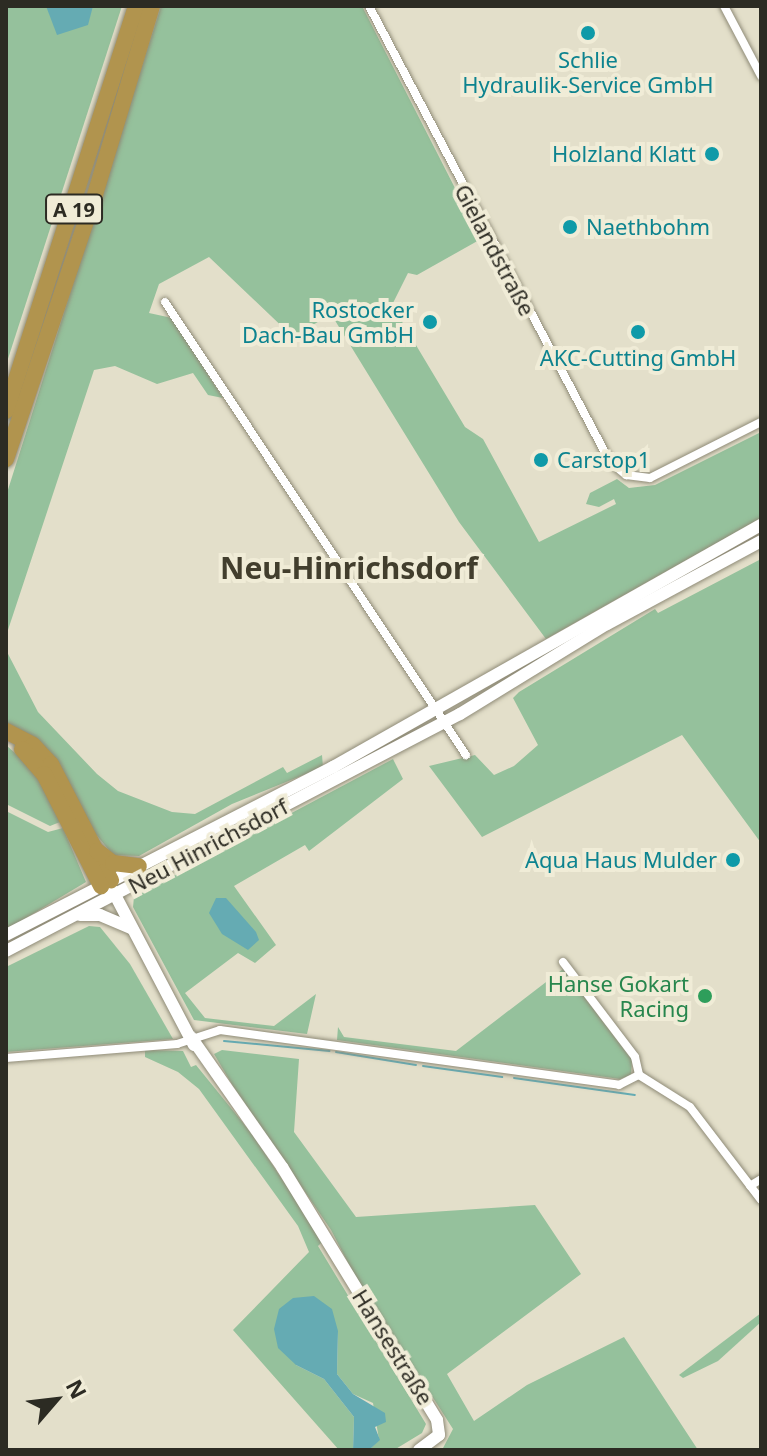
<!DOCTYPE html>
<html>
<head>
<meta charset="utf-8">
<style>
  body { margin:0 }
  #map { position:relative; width:767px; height:1456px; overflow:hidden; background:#e3dfca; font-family:"Noto Sans",sans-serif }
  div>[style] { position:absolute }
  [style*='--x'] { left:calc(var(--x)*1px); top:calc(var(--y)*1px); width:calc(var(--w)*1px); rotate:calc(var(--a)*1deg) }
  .green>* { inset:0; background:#95c19c }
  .water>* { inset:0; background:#65abb3 }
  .stream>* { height:2px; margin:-1px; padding:0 1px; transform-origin:1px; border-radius:1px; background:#65abb3 }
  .roads { filter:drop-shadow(0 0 2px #8f8b77) drop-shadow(0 0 2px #8f8b77) }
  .street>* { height:8px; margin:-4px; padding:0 4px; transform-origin:4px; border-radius:4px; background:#fff }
  .secondary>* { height:12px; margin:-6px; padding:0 6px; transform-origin:6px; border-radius:6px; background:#fff }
  .highway>* { height:16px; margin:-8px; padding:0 8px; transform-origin:8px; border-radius:8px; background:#b1944e }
  .dots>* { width:22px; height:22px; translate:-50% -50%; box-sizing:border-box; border:4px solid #f0ecd7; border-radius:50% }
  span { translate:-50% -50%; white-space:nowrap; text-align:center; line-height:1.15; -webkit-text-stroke:8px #f0ecd7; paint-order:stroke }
  .shield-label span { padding:2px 6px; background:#f0ecd7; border:2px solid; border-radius:6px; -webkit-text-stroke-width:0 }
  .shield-label { font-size:20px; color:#2c2b23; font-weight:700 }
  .culture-label { font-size:22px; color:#0d838f }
  .right { translate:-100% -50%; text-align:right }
  .left { translate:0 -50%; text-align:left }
  .street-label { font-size:22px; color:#2c2b23 }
  .leisure-label { font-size:22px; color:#27864d }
  .district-label { font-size:30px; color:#423e2d; font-weight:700 }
  .frame { position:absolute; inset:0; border:8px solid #2c2b23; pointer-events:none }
  .north { position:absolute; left:16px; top:1360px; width:80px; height:80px; -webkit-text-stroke:6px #f0ecd7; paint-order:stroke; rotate:62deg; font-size:22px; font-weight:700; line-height:32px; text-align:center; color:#2c2b23 }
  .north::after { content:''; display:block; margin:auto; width:28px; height:36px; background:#2c2b23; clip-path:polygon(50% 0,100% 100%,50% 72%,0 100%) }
</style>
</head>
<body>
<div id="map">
  <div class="green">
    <div style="clip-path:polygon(6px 6px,122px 6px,6px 365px)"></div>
    <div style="clip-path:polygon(161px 6px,362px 6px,481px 239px,417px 275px,408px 273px,392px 305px,465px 427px,483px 439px,539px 542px,616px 504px,614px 499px,599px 507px,586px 504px,590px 493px,617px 479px,629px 488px,655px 485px,761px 432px,761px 518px,546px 639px,459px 522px,331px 314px,293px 337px,209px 257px,159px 284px,149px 313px,172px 318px,223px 398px,208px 395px,193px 373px,157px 384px,115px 366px,94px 370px,6px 636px,6px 496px)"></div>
    <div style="clip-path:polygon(761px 559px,761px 843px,682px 735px,482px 837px,429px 766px,475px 755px,494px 775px,514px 766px,538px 745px,513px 698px,519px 692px,655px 609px,658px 613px)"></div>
    <div style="clip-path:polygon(6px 650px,38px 712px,97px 774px,118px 791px,172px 812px,195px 814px,283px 767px,287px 773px,322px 755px,323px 767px,232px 804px,139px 856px,113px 855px,6px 725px)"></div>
    <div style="clip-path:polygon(6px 745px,34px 770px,60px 822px,50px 826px,6px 804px)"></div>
    <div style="clip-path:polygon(393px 759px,403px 779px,309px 851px,305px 845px,234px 886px,276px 945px,255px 963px,238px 953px,185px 993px,205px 1018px,274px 1026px,316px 994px,307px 1034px,194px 1020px,133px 907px,134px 897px)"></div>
    <div style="clip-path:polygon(6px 811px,48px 832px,63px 828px,86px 882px,6px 930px)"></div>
    <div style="clip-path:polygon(89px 926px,100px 927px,130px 964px,173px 1039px,6px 1052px,6px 967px)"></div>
    <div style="clip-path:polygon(563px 969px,632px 1060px,631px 1075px,620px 1079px,337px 1040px,338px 1027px,344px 1037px,456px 1051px)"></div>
    <div style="clip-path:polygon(145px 1050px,183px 1051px,191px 1067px,196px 1065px,252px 1134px,323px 1241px,318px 1246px,426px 1424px,422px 1433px,394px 1450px,369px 1450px,379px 1440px,373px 1403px,353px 1394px,337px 1374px,338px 1331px,296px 1365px,324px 1379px,354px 1417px,353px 1450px,339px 1450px,233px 1330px,309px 1252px,298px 1226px,199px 1089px,178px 1072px,145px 1057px)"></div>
    <div style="clip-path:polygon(222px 1050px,299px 1059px,294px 1132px,356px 1217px,535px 1205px,581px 1274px,447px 1374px,474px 1421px,527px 1385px,624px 1337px,698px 1450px,442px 1450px,453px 1429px,355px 1276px,331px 1230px,233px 1086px,214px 1054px)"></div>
    <div style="clip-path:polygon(761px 1313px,761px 1322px,718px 1361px,683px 1378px,679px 1375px)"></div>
  </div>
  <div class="water">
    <div style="clip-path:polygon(46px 6px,93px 6px,88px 25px,57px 35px)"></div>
    <div style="clip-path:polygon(216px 898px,226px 898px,256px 932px,259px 940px,248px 950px,222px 934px,209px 913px)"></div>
    <div style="clip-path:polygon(314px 1296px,332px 1309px,338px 1331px,337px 1374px,353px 1394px,385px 1413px,386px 1422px,375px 1427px,380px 1440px,369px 1450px,353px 1450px,354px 1417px,324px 1379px,296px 1365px,278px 1348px,274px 1329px,279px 1309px,293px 1298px)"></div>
  </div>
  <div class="stream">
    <div style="--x:224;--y:1041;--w:106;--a:5.4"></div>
    <div style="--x:336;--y:1052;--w:81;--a:9.2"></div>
    <div style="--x:423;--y:1066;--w:80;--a:7.9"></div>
    <div style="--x:514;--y:1078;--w:122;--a:8"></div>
  </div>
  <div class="roads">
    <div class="street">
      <div style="--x:369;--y:6;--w:516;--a:62.14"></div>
      <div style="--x:610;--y:462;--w:21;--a:39"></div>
      <div style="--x:626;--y:475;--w:24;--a:7"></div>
      <div style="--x:650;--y:478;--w:124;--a:-26.8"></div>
      <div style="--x:724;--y:6;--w:79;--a:62.1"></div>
      <div style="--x:165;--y:302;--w:544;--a:56.4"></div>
      <div style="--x:563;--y:962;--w:119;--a:52.8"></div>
      <div style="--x:635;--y:1057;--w:18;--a:77"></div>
      <div style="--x:6;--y:1058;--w:172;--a:-4.7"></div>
      <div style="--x:177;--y:1044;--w:45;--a:-18"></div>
      <div style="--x:220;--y:1030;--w:403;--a:7.8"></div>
      <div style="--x:619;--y:1085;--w:22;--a:-27"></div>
      <div style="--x:639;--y:1075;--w:60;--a:32.1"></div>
      <div style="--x:690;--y:1107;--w:117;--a:52.6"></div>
      <div style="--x:750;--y:1186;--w:13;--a:-32"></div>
    </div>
    <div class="secondary">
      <div style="--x:113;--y:891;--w:174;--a:62.3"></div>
      <div style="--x:80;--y:915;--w:20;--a:0"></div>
      <div style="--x:100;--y:915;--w:34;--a:23"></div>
      <div style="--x:6;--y:935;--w:368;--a:-27.2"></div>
      <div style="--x:333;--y:767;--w:492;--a:-29.5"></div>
      <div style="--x:6;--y:951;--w:512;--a:-27.57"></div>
      <div style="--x:460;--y:714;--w:172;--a:-31.5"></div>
      <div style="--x:607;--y:624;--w:175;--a:-28.3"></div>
      <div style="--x:191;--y:1037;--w:159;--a:55"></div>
      <div style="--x:282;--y:1167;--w:297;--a:58.5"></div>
      <div style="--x:437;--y:1420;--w:15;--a:82"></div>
      <div style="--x:439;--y:1435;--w:25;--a:143"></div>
    </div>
    <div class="highway">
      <div style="--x:6;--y:411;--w:425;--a:-72.2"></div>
      <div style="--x:6;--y:459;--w:275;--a:-71.4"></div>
      <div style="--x:94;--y:198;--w:201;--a:-73.2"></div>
      <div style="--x:6;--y:731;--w:30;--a:27"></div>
      <div style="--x:33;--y:745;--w:26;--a:47"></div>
      <div style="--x:51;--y:764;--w:131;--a:62.7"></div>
      <div style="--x:22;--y:749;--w:33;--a:49"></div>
      <div style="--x:44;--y:774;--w:126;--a:63"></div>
      <div style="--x:97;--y:851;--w:20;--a:37"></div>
      <div style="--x:113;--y:863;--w:26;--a:7"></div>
    </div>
  </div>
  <div class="dots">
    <div style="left:588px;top:33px;background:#0f9aa8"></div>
    <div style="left:712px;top:154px;background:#0f9aa8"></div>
    <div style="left:570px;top:227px;background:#0f9aa8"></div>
    <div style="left:430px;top:322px;background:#0f9aa8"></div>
    <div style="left:638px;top:332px;background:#0f9aa8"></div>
    <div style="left:541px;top:460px;background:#0f9aa8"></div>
    <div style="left:733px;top:860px;background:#0f9aa8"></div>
    <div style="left:705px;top:996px;background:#2e9e5b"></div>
  </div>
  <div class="shield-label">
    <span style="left:74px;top:209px">A 19</span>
  </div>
  <div class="culture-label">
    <span style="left:588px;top:72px">Schlie<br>Hydraulik-Service GmbH</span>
    <span class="right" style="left:696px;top:154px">Holzland Klatt</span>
    <span class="left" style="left:586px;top:227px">Naethbohm</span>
    <span class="right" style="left:414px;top:322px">Rostocker<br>Dach-Bau GmbH</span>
    <span style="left:638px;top:358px">AKC-Cutting GmbH</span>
    <span class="left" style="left:557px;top:460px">Carstop1</span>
    <span class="right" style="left:717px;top:860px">Aqua Haus Mulder</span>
  </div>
  <div class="street-label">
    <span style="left:495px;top:250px;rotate:62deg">Gielandstraße</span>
    <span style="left:208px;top:846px;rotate:-28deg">Neu Hinrichsdorf</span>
    <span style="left:393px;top:1347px;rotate:58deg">Hansestraße</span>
  </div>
  <div class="leisure-label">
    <span class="right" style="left:689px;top:996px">Hanse Gokart<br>Racing</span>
  </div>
  <div class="district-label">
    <span style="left:349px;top:568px">Neu-Hinrichsdorf</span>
  </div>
  <div class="frame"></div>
  <div class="north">N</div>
</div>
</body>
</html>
